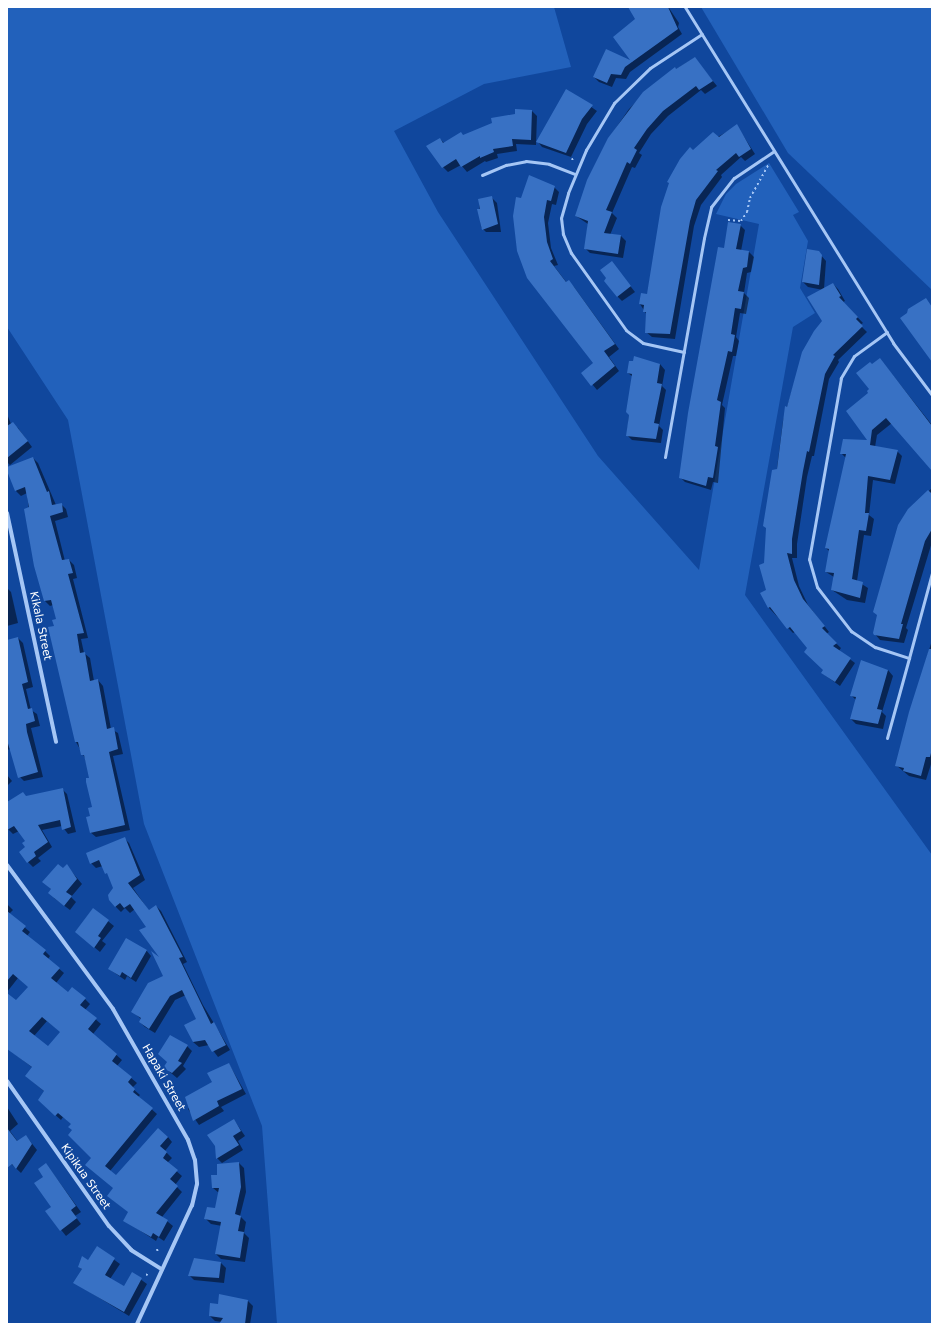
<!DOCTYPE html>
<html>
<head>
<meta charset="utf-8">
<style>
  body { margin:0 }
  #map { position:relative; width:939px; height:1331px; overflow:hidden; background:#10479d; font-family:"DejaVu Sans",sans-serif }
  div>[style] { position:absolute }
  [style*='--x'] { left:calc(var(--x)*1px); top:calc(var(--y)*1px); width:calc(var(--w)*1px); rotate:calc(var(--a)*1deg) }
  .green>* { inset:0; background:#2261bb }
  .shadow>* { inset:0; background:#0007 }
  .building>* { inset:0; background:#3871c4 }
  .path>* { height:2px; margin-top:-1px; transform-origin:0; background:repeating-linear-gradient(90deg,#a5c6f5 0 2px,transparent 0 5px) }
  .lane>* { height:3px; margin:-1.5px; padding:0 1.5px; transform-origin:1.5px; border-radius:1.5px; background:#a5c6f5 }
  .street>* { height:4px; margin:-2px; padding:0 2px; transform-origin:2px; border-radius:2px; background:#a5c6f5 }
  span { translate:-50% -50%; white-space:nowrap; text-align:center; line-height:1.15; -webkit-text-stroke:3.5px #10479d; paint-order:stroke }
  .street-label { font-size:11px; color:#fff }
  .frame { position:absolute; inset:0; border:8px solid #fff; pointer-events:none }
</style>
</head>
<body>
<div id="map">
  <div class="green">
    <div style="clip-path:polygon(7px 7px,554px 7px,571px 67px,484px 84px,394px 131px,438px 212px,598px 456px,699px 570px,759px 224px,716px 214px,726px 194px,736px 184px,769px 163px,799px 212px,793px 215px,808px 241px,800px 288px,815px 313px,793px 327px,745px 595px,932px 855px,932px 1324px,277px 1324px,262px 1126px,144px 824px,68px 420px,7px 327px)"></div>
    <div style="clip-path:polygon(701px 7px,932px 7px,932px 290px,788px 153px)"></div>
  </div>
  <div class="shadow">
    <div style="clip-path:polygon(659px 7px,669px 8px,679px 23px,678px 27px,682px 34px,630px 72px,626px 79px,616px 78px,612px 87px,599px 82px,594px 77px,606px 50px,633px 62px,615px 37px)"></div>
    <div style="clip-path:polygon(694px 58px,717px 86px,705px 94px,701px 90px,668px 116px,651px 134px,639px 153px,642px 155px,635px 168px,632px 167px,612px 213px,617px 218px,610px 235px,621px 236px,626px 241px,623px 258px,590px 253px,585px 248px,588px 224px,576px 216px,609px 138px,629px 109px,659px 80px)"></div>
    <div style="clip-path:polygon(567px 90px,597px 111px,587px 124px,571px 157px,542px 147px,538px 142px)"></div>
    <div style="clip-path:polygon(532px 111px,537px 116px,536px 145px,516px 144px,517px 151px,497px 154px,498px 158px,486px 162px,485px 161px,467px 172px,461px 165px,448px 172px,443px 167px,440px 139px,444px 143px)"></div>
    <div style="clip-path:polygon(737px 126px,755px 154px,745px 161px,741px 157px,721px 175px,722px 177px,701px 205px,694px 226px,675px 339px,652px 337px,646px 332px,647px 315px,640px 304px,647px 295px,693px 151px)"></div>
    <div style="clip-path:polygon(554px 187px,559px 192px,556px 205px,552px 204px,548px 223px,551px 248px,558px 265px,554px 266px,567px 283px,574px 287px,619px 349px,609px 357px,619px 371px,597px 390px,583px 373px,594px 363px,522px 199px)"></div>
    <div style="clip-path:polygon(492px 198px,497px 203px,501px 232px,486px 232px,481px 227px,479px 200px)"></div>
    <div style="clip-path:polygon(740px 225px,745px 230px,741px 251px,749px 252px,754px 257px,751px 272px,747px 273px,744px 293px,749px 298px,746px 314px,740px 313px,736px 337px,739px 341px,736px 356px,733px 356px,722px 405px,725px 408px,718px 483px,713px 482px,711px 490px,685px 482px,680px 477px,724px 249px)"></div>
    <div style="clip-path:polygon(818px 252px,826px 261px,824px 289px,833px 284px,838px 289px,845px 301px,843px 302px,863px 323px,860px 325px,867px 332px,838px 360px,839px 362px,829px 379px,814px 456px,812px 456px,807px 477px,797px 544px,797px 558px,792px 558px,799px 586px,808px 605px,829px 632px,826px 634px,841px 648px,839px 651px,855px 663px,840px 686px,822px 673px,824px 670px,808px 648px,795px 632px,793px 633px,769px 608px,762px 593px,767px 591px,765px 563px,783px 421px,803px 353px,823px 321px,823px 290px,808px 287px,803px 282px)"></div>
    <div style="clip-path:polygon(612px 263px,635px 292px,622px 301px,617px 296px)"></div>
    <div style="clip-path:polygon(880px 359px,932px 425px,932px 470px,892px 423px,877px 435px,875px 447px,897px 451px,902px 456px,895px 484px,873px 480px,869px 515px,874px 519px,871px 536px,864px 535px,857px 581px,868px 588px,865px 603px,847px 600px,832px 590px,834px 577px,826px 572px,830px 552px,826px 548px,846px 458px,841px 453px,869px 442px,872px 365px)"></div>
    <div style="clip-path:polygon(660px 364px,665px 370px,662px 386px,666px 390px,659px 426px,663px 430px,661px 443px,632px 440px,627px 435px,633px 377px,628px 373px)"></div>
    <div style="clip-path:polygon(7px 414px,11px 424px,18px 428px,32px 447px,10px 465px,7px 462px)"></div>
    <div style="clip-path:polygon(33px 458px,38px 463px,56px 505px,61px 504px,66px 509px,68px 517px,55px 521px,65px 561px,69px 560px,74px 565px,77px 578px,73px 579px,88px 638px,81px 639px,84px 653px,90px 658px,94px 681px,98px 680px,103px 686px,111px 729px,118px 733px,123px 754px,113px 756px,130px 830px,96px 837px,90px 832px,93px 808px,90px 778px,85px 758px,76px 742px,49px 628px,55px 627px,57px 620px,53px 605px,50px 606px,45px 601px,35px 566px,27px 493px,21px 496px,16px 491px)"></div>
    <div style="clip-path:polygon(932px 488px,932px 542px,906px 628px,908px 630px,904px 643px,880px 640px,874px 633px,909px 510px)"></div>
    <div style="clip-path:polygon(7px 588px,11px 592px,18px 623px,7px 626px)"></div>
    <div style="clip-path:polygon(7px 638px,8px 641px,18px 638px,23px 643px,33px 687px,26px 689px,31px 710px,37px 714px,40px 726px,31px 728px,43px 777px,24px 781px,19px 776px,11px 749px,7px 750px)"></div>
    <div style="clip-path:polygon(932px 640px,932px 761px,926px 780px,909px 776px,896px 765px)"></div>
    <div style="clip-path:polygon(888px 670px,893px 676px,882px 712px,886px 716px,883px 729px,856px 724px,851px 719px,856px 700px,851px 695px)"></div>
    <div style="clip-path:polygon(7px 775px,12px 781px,7px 786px)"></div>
    <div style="clip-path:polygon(62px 789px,67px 794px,76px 832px,68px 834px,62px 826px,42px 830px,52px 847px,38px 858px,41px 861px,33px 867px,28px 862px,27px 841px,19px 831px,13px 834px,7px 828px,7px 803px)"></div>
    <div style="clip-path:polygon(124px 838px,129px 843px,145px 880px,133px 888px,149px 911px,156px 906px,161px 911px,187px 962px,183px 964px,203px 1005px,230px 1050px,218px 1057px,209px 1045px,199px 1047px,193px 1042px,197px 1019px,186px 995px,175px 1000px,155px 1033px,145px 1027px,140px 1022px,141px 1019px,132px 1011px,164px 976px,162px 960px,148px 927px,135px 909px,130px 913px,125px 908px,121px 912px,116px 907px,109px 895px,115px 888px,111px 878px,103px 866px,96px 868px,91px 863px)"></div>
    <div style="clip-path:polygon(67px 866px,82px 884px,71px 897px,76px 902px,70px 910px,54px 898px,52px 890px,44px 882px)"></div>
    <div style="clip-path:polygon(evenodd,7px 904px,13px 910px,9px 914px,30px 932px,27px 936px,45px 951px,50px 956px,48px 959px,64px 973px,56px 983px,68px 993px,85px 999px,90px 1004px,85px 1010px,101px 1024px,93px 1034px,122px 1060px,117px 1066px,137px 1083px,132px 1088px,140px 1095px,138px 1097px,157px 1114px,110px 1171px,117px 1177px,168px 1137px,172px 1142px,165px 1151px,172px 1158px,167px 1163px,182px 1176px,175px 1185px,182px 1192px,162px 1217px,173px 1226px,164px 1241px,158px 1237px,156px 1241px,124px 1220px,129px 1212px,108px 1196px,114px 1188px,73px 1130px,72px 1124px,63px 1117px,61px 1120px,44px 1105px,45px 1092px,26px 1076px,33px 1068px,7px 1048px,7px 994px,16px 1002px,29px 987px,18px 978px,7px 992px,7px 904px,47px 1021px,61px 1032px,49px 1048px,34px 1036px,47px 1021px)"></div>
    <div style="clip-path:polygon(93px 909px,114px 926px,102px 941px,106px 944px,100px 952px,76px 932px)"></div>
    <div style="clip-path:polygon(146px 950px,151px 956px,136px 982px,127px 976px,125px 980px,109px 969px)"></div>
    <div style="clip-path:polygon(187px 1046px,192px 1051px,183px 1066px,186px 1069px,177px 1078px,165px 1068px)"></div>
    <div style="clip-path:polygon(229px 1064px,246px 1094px,221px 1107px,224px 1111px,199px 1125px,188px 1109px)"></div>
    <div style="clip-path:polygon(7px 1107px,18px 1124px,10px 1131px,18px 1142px,26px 1136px,37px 1150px,21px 1173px,7px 1160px)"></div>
    <div style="clip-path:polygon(234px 1120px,245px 1136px,238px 1141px,243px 1150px,222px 1163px,217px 1158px)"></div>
    <div style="clip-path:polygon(239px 1163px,244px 1168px,246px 1192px,240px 1216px,246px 1222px,244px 1233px,249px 1238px,245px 1262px,221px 1259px,216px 1254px,222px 1226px,211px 1224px,206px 1219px,216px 1210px,219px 1193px,213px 1188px,218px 1175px)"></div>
    <div style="clip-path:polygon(46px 1164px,81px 1212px,75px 1216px,81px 1224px,66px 1236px,46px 1211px,52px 1207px)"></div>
    <div style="clip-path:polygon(97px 1247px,120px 1264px,110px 1279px,125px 1287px,132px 1273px,147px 1284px,129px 1316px,75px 1283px,83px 1270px,79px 1267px,88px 1261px)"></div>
    <div style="clip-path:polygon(194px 1259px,221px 1263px,226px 1268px,224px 1283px,194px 1280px,189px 1275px)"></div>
    <div style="clip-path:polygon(248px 1301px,253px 1306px,250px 1324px,220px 1324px,222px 1322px,215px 1321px,210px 1316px,219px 1305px)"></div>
  </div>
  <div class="building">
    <div style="clip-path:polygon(628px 7px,668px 7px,678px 29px,625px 67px,621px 75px,611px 74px,607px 83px,593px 77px,606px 49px,630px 60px,613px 37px,635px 19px)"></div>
    <div style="clip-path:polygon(695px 57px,713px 81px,699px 90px,696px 86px,663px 111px,647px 129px,634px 148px,637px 150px,630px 164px,627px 162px,606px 210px,612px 212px,604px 233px,621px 235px,618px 254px,584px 249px,588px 221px,575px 216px,587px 180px,608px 138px,643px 92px,675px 67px,676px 69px)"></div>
    <div style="clip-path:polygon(566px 89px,593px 105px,582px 119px,566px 153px,536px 142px)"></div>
    <div style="clip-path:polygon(515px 109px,532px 110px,531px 140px,512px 139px,513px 146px,493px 149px,494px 152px,480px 158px,480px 156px,461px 167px,456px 159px,442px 168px,426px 146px,440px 138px,443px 143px,461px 132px,463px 135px,492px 123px,491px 118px,515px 114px)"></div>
    <div style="clip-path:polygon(737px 124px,751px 149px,739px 157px,736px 153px,716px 170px,718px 171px,696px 200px,690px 221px,670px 334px,645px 333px,646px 312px,643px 312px,644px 305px,639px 304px,641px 293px,647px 294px,661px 207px,669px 183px,667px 182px,680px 159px,690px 147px,693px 150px,713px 132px,719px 137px)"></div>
    <div style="clip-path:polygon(529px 175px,555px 186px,551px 201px,547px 200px,544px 217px,547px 242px,553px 259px,550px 261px,566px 282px,569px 280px,615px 344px,604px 351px,615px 366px,591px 386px,581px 373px,593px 363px,527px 278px,517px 251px,513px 216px,516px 197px,521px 198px)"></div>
    <div style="clip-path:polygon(492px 196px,498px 224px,482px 230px,477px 209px,480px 209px,478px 199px)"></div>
    <div style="clip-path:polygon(728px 222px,741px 224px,736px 249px,749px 251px,747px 267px,743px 268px,738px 291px,744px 292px,741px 309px,735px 308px,731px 334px,735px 335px,732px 352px,728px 351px,717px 400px,721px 402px,715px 446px,718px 447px,713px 478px,708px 477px,706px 486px,679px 478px,688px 413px,718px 247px,724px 248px)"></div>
    <div style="clip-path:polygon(807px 249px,819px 251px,822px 255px,819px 285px,802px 282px)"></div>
    <div style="clip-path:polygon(612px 261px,631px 286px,617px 297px,604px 281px,606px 278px,600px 270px)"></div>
    <div style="clip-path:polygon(833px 283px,841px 296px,839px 297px,858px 317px,856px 319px,863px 326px,833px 355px,835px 356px,825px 374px,809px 452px,807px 451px,803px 471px,792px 539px,792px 554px,787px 553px,794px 580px,803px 599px,825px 626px,822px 628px,837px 643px,833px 646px,851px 658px,835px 682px,821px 673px,823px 670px,804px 652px,807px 648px,790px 627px,787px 629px,770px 607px,768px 608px,760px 593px,766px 590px,759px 565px,764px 563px,766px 528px,763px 526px,772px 470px,777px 469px,785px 406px,787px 407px,802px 352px,814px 331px,822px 321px,807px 297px)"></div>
    <div style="clip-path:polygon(926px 298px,932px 307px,932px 362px,900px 318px,907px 313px,908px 309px)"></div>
    <div style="clip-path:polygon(634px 356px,660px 364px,657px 383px,662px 384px,654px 423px,659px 424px,656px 439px,626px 436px,629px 415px,626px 412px,632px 374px,627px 373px,629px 361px,633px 361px)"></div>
    <div style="clip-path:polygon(880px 358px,932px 426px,932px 471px,886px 418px,872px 430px,870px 445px,898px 450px,890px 480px,868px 476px,865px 513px,869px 513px,866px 531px,859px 530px,852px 579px,863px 582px,860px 598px,831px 590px,834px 573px,825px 572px,829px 549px,825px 548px,846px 454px,840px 454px,843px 439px,867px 440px,846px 411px,868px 393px,867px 391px,869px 389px,856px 373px,870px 362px,872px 364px)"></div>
    <div style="clip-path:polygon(13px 422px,28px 441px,7px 458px,7px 426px)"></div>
    <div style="clip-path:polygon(33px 457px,47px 492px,49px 491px,52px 505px,62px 503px,63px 512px,50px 516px,62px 560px,69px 559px,73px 573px,68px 574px,84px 633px,77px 634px,80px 653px,85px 652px,90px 681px,98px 679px,107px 729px,114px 727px,118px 749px,109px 752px,125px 825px,90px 833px,86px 817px,90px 816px,88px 808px,92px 807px,86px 782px,86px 778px,89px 778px,84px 755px,81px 755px,78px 742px,75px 742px,48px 627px,54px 626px,52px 620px,56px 619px,51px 600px,44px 601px,34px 566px,24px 509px,29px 507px,25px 487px,15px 491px,7px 471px,7px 467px)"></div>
    <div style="clip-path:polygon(928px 490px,932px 494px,932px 529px,925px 541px,901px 624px,903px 624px,899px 639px,874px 635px,873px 633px,877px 615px,873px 612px,898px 525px,908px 509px)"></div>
    <div style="clip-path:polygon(18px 637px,28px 682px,22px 684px,28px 709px,32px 708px,35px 721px,26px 724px,27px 732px,38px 772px,18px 778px,7px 740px,7px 640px)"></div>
    <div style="clip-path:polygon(929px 649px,932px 649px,932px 749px,930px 757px,926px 757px,921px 776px,903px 771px,904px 768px,895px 766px,909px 712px)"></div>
    <div style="clip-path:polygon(861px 660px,888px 670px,877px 709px,882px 710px,878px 724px,850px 719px,856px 697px,850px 696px)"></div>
    <div style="clip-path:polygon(63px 788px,71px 827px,62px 830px,60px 820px,38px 825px,48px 842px,34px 852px,36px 856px,27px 863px,19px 852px,25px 847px,22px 843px,25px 841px,14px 826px,7px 830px,7px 802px,23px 792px,26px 796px)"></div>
    <div style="clip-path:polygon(125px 837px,140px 875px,128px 883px,149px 910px,156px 905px,183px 957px,179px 958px,199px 999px,211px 1024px,214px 1022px,226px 1045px,212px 1052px,205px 1040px,193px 1042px,184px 1025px,196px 1019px,182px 990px,170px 996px,149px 1029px,139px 1022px,141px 1018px,131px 1012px,148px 983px,163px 976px,151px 951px,159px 957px,139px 930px,146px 927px,130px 904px,124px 908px,120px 903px,115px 907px,109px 900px,108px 895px,113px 888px,107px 873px,105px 874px,99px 860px,90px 864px,86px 853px)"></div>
    <div style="clip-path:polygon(58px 864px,63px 868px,67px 864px,77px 879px,66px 892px,72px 896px,64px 906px,48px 893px,51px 889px,42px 882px)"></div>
    <div style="clip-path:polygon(93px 908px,109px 920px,98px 936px,101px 938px,94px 948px,75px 932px)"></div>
    <div style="clip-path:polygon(evenodd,7px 911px,26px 926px,22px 931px,46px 950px,43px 954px,60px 968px,51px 978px,68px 992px,72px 987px,86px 998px,80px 1005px,97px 1018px,88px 1029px,117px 1054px,112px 1061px,132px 1077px,128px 1082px,135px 1089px,133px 1092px,153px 1108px,105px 1166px,116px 1175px,158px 1128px,168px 1137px,160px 1146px,167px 1152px,163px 1158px,178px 1170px,170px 1179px,178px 1186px,156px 1213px,168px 1220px,159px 1237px,153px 1233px,151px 1237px,123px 1221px,128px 1212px,107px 1196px,113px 1188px,85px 1165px,91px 1158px,68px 1135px,72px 1130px,68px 1127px,71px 1124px,58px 1113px,55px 1116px,38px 1100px,44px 1091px,25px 1076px,32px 1067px,7px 1049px,7px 993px,16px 1000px,28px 987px,13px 974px,7px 981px,7px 911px,42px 1017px,60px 1032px,48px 1046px,29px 1031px,42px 1017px)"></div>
    <div style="clip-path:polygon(126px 938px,147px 950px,131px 978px,122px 972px,120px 976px,108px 969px)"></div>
    <div style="clip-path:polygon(170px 1035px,188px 1045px,178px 1061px,182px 1063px,172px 1073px,163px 1068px,167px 1062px,158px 1054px)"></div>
    <div style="clip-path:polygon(229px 1063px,242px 1089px,217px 1101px,219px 1106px,193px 1121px,185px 1097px,212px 1082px,207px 1073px)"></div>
    <div style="clip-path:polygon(234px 1119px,241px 1131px,233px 1136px,239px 1145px,216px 1159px,215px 1146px,207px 1135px)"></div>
    <div style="clip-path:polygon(7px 1128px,17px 1141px,26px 1135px,32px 1144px,16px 1169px,12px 1164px,7px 1168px)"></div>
    <div style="clip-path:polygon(239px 1162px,241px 1187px,235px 1214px,241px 1216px,238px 1231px,244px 1232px,240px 1258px,215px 1254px,221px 1222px,204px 1219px,207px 1207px,215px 1208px,219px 1188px,212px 1188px,211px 1175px,217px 1175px,217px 1164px)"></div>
    <div style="clip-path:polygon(46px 1163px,76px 1206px,71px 1210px,77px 1218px,60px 1231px,45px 1211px,51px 1207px,34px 1183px,43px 1177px,38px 1169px)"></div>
    <div style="clip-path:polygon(97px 1246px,115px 1258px,105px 1275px,124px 1286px,132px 1272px,142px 1278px,124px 1312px,73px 1283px,82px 1269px,78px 1267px,82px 1256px,88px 1260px)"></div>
    <div style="clip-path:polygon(194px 1258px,221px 1262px,219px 1278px,188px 1276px)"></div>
    <div style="clip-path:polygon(219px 1294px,248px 1300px,245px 1324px,219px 1324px,223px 1318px,209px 1316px,210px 1303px,218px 1304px)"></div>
  </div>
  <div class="path">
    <div style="--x:572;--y:160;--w:2;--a:-63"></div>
    <div style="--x:728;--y:220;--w:13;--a:4"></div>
    <div style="--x:741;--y:221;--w:11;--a:-56"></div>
    <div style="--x:747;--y:212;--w:14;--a:-78"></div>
    <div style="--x:750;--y:198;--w:39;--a:-61"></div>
    <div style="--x:157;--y:1249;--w:4;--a:76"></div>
    <div style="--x:146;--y:1275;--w:2;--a:-27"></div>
  </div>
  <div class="lane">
    <div style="--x:685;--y:7;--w:395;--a:58.2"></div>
    <div style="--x:893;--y:343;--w:65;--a:53.1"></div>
    <div style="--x:482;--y:175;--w:26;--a:-23"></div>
    <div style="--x:506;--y:165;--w:20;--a:-11"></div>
    <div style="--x:526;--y:161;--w:23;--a:7"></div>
    <div style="--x:549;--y:164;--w:28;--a:21"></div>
    <div style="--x:887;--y:332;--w:41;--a:144"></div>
    <div style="--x:854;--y:356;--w:26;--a:121"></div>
    <div style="--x:841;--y:378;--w:184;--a:100"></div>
    <div style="--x:809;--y:559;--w:29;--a:74"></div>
    <div style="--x:817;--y:587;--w:56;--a:52.3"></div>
    <div style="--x:851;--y:631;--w:29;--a:34"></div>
    <div style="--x:875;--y:647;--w:36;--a:18"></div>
    <div style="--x:909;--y:658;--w:88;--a:-74.9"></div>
    <div style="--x:684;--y:352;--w:42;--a:-167.6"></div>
    <div style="--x:643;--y:343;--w:21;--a:-143"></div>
    <div style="--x:626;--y:330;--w:95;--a:-125.5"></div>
    <div style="--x:571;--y:253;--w:21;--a:-113"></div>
    <div style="--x:563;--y:234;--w:16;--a:-97"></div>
    <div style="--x:561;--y:218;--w:26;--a:-74"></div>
    <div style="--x:568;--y:193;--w:47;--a:-67.3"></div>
    <div style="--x:586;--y:150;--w:55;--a:-59.2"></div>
    <div style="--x:614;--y:103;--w:50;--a:-44.2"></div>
    <div style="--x:650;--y:68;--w:62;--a:-33.2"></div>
    <div style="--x:665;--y:457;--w:222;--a:-79.9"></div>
    <div style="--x:704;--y:238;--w:32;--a:-77"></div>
    <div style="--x:711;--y:207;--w:37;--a:-52"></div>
    <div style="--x:734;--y:178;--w:48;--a:-34"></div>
    <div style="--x:887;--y:738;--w:83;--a:-74.6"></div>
  </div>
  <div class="street">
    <div style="--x:7;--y:513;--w:234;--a:77.9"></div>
    <div style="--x:7;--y:865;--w:179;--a:53.6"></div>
    <div style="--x:113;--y:1009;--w:151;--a:60.2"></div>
    <div style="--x:188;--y:1140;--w:21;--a:71"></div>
    <div style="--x:195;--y:1160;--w:24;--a:85"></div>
    <div style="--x:197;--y:1184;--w:22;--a:103"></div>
    <div style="--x:192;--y:1205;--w:131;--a:114.8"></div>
    <div style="--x:7;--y:1081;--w:177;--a:54.9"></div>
    <div style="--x:109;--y:1226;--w:33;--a:47"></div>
    <div style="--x:131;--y:1250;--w:36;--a:32"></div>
  </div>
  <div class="street-label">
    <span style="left:40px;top:626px;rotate:78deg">Kikala Street</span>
    <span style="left:163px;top:1078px;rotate:60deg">Hapaki Street</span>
    <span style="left:85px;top:1177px;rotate:55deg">Kipikua Street</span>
  </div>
  <div class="frame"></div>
</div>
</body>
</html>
